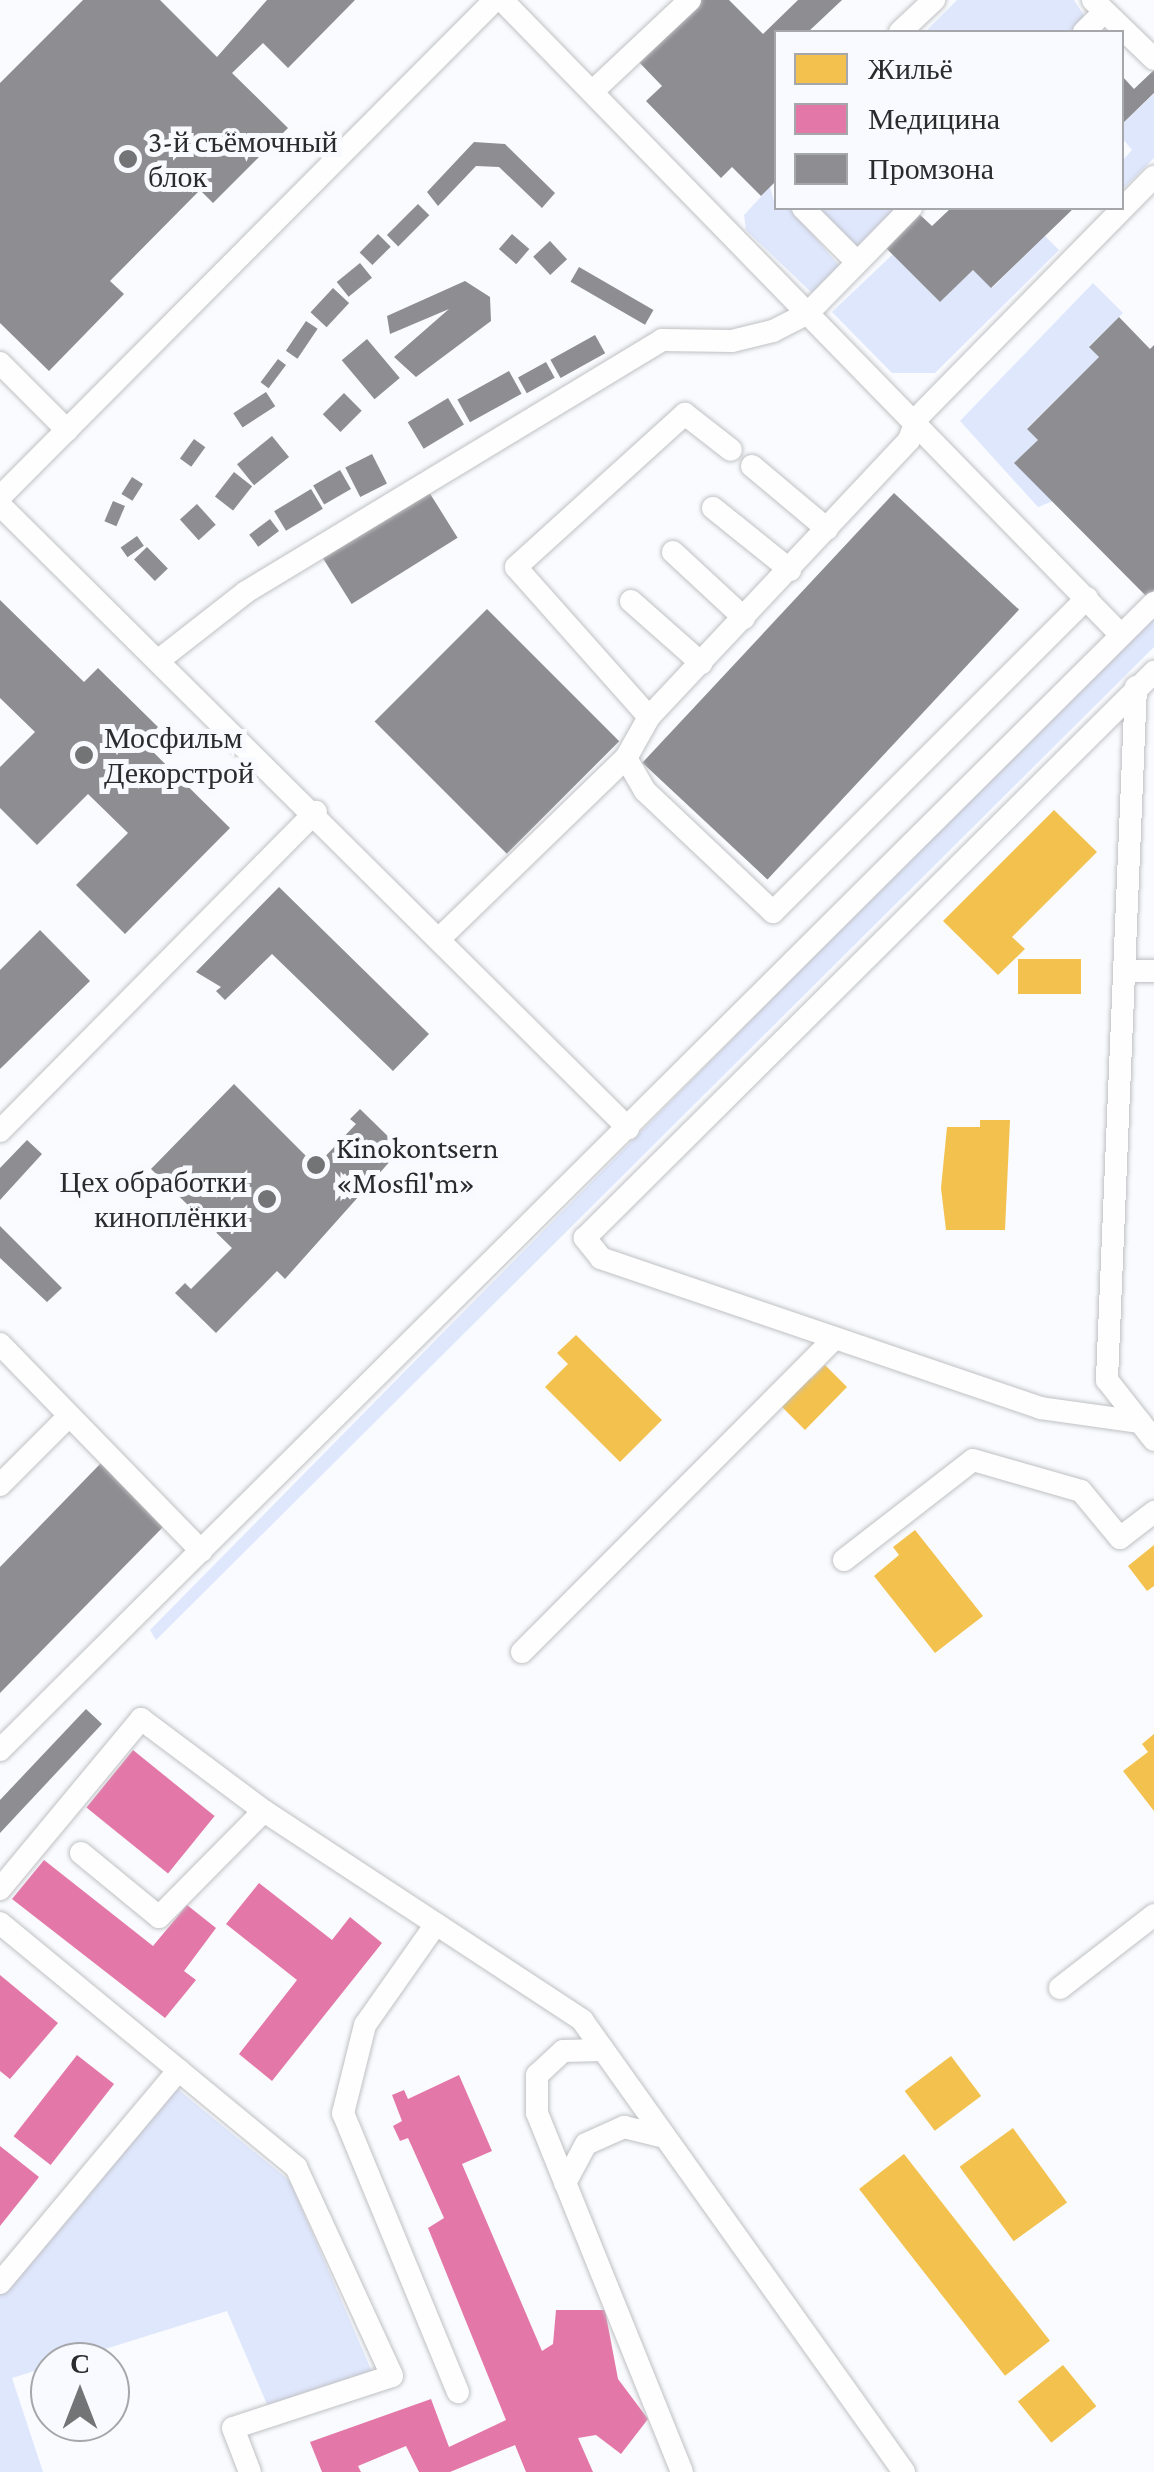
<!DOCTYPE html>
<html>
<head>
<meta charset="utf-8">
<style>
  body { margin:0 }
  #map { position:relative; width:1154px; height:2472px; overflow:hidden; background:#f9fbfe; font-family:"Crimson Pro",serif }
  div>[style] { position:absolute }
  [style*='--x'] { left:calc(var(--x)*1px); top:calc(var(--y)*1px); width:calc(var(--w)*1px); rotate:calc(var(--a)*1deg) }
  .green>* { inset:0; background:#dfe7fd }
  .homes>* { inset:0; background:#f2c14e; transform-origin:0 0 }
  .health>* { inset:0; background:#e377a8; transform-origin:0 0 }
  .industry>* { inset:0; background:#8d8d92; transform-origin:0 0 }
  .roads { filter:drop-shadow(0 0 2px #c0c1c3) drop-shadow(0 0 2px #c0c1c3) }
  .minor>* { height:22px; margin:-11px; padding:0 11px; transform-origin:11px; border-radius:11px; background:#fefeff }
  .dots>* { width:28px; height:28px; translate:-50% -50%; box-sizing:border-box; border:5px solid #f8faff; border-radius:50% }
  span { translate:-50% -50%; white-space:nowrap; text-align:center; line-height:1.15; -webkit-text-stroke:10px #f8faff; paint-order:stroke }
  .poi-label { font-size:30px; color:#2a2b2d }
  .left { translate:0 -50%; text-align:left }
  .right { translate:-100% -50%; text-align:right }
  .legend { position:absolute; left:774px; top:30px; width:350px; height:180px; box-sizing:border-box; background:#f8faff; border:2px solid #a6a7ab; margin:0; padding:12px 18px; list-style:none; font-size:30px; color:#2a2b2d }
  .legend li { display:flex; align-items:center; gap:20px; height:50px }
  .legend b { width:50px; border:2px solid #a6a7ab }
  .north { position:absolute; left:30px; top:2342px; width:100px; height:100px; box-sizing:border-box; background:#f8faff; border:2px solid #a6a7ab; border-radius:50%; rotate:0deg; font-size:28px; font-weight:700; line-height:40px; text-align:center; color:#2a2b2d }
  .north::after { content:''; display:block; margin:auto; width:35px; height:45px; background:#727476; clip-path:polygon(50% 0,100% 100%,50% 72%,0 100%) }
</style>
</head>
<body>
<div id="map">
  <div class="green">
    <div style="clip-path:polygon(957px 0,1074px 0,1085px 17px,1074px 32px,925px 32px)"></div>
    <div style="clip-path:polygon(1154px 94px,1154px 158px,1122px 190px,1122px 161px,1132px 150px,1122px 138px,1122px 124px)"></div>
    <div style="clip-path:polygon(770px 187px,776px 208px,790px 208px,843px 270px,813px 294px,746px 230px,744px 215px)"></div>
    <div style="clip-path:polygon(814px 208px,898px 208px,856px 249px)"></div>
    <div style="clip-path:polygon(1045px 236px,1059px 250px,935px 373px,892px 373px,832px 312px,893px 254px,940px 302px,973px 270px,992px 288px)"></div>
    <div style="clip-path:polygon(1093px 283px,1123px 313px,1089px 346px,1099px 357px,1027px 428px,1038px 440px,1015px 463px,1053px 501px,1038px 507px,960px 421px)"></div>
    <div style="clip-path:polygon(1154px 611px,1154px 647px,156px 1640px,150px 1630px)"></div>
    <div style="clip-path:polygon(169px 2082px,290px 2181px,376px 2381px,272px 2416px,227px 2311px,12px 2378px,43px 2472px,0 2472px,0 2279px)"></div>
  </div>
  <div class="homes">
    <div style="clip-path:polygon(1054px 810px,1097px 852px,1012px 937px,1025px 949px,998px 975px,943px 921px)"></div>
    <div style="left:1018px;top:959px;width:63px;height:35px"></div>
    <div style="clip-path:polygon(980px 1120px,1010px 1120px,1005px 1230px,946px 1230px,941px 1188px,947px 1127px,980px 1127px)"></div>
    <div style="clip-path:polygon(576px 1335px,662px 1420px,620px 1462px,545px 1387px,568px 1364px,557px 1353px)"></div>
    <div style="clip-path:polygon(825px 1365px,847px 1387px,805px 1430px,782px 1407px,807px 1374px,811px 1379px)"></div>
    <div style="clip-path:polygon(915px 1530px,983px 1616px,935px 1653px,874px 1576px,899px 1555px,893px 1547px)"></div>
    <div style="clip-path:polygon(1154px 1545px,1154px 1586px,1147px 1591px,1128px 1566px)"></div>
    <div style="clip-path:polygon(1154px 1734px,1154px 1811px,1123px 1771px,1148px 1752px,1142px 1744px)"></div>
    <div style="left:951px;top:2056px;width:50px;height:58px;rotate:53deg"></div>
    <div style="left:1013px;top:2128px;width:92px;height:66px;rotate:54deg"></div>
    <div style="left:904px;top:2154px;width:237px;height:57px;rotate:52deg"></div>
    <div style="left:1063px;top:2365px;width:53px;height:58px;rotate:51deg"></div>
  </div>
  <div class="health">
    <div style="left:133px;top:1750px;width:105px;height:74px;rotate:39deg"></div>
    <div style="clip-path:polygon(44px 1860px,153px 1946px,187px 1905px,216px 1928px,184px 1971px,196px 1980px,165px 2018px,12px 1899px)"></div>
    <div style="clip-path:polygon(259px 1883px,332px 1940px,350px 1917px,382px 1943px,272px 2081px,239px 2054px,297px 1980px,226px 1924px)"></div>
    <div style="clip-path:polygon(0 1975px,58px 2023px,10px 2079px,0 2071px)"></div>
    <div style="left:77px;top:2055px;width:47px;height:103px;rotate:38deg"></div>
    <div style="clip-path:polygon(459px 2075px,492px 2151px,462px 2164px,542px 2351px,553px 2344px,556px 2310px,605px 2310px,618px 2379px,648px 2419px,621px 2454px,596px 2435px,578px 2438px,593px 2472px,526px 2472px,515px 2445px,450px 2472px,419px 2472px,406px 2446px,358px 2466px,361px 2472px,322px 2472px,310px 2442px,431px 2399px,449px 2447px,506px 2420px,428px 2228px,444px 2218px,408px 2138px,400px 2141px,393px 2126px,402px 2121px,392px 2095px,404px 2090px,408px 2099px)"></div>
    <div style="clip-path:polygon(0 2146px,39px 2177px,0 2226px)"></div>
  </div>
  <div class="industry">
    <div style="clip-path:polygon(83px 0,160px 0,217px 57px,267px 0,355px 0,288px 68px,263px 43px,232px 73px,288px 128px,213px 203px,200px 190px,110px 281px,124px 294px,49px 371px,0 323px,0 83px)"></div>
    <div style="clip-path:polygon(697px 0,729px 0,763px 34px,798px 0,842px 0,808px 32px,776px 32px,776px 181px,761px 196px,732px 167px,721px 178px,646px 101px,662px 86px,636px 59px)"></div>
    <div style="clip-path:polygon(1154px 70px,1154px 93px,1122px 124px,1122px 76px,1134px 89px)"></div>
    <div style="clip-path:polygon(474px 142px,505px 144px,555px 193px,542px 208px,499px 167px,476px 166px,438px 206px,427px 192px)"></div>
    <div style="left:418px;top:204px;width:16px;height:44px;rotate:45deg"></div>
    <div style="clip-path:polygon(951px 208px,1074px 208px,991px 288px,973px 270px,940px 302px,884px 246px,918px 213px,932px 226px)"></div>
    <div style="left:378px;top:234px;width:18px;height:26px;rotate:45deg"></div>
    <div style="left:512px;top:234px;width:23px;height:20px;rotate:41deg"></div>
    <div style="left:550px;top:241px;width:25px;height:23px;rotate:47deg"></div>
    <div style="left:360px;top:263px;width:19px;height:30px;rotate:51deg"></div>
    <div style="left:579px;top:267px;width:86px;height:17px;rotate:30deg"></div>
    <div style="clip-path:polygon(465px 281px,490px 297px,491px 321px,416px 377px,394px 357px,449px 309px,390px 334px,387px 316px)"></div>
    <div style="left:333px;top:288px;width:22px;height:33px;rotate:43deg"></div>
    <div style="clip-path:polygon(1119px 317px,1150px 349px,1154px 345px,1154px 590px,1147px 597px,1014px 463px,1038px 440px,1027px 429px,1099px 357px,1089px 347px)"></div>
    <div style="left:306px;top:321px;width:14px;height:36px;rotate:34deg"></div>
    <div style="left:595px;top:335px;width:21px;height:51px;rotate:61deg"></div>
    <div style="left:367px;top:339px;width:51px;height:33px;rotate:50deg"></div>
    <div style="left:278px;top:359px;width:10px;height:29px;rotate:37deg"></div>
    <div style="left:546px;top:362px;width:18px;height:32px;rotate:61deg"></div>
    <div style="left:509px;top:371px;width:26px;height:59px;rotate:61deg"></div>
    <div style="left:266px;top:392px;width:17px;height:39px;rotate:57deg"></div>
    <div style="left:344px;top:393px;width:25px;height:30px;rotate:45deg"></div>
    <div style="left:448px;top:398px;width:31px;height:47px;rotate:59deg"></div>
    <div style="left:272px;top:436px;width:27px;height:45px;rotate:51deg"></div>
    <div style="left:194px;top:439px;width:14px;height:24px;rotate:36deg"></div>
    <div style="left:372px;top:454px;width:33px;height:30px;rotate:63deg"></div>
    <div style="left:340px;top:470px;width:22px;height:31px;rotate:60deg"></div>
    <div style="left:234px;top:472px;width:23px;height:31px;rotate:38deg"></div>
    <div style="left:132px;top:477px;width:13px;height:20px;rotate:32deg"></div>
    <div style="left:311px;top:489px;width:23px;height:43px;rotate:59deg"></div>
    <div style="left:429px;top:492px;width:54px;height:125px;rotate:58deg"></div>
    <div style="left:894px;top:493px;width:171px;height:369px;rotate:43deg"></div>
    <div style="left:113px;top:501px;width:13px;height:22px;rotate:23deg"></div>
    <div style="left:197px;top:504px;width:28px;height:23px;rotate:48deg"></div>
    <div style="left:270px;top:519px;width:15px;height:26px;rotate:53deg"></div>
    <div style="left:137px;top:536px;width:12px;height:20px;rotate:55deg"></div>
    <div style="left:147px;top:547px;width:30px;height:18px;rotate:46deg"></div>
    <div style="clip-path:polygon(0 600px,84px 682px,98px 668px,158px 727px,143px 742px,230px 828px,125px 934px,76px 885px,128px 833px,88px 794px,37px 845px,0 808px,0 767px,35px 732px,0 698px)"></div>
    <div style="left:487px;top:609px;width:187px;height:159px;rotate:45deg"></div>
    <div style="clip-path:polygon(279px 887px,429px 1034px,393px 1071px,272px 954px,225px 1000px,216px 991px,221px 987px,196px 972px)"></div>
    <div style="clip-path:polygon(40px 930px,90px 981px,0 1069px,0 970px)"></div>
    <div style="clip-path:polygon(234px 1084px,316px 1166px,356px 1124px,350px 1119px,360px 1109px,401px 1149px,285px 1279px,277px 1271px,216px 1333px,175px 1293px,185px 1283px,191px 1289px,232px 1248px,151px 1169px)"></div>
    <div style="clip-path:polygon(27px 1140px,42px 1154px,0 1200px,0 1168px)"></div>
    <div style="clip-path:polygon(0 1226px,62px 1288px,47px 1302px,0 1258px)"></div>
    <div style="clip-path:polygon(102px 1462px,165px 1525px,0 1693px,0 1567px)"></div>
    <div style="clip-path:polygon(86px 1709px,102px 1724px,0 1833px,0 1800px)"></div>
  </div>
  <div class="roads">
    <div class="minor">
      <div style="--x:502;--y:0;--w:883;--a:45.73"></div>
      <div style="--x:1093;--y:0;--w:85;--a:44"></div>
      <div style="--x:900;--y:32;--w:47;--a:-43.3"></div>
      <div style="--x:1084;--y:32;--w:28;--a:-45"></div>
      <div style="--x:593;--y:91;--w:133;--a:-43.2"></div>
      <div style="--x:803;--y:208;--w:76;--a:45"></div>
      <div style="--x:0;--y:363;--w:95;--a:45"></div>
      <div style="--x:752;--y:466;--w:98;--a:40"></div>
      <div style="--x:0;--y:497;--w:701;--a:-45.12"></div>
      <div style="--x:0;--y:505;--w:885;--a:44.77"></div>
      <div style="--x:713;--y:508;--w:99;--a:38.8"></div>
      <div style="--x:673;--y:552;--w:97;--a:42.9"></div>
      <div style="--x:1087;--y:598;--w:444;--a:135"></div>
      <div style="--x:773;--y:912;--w:176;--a:-136.6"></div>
      <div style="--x:645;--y:791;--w:38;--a:-120"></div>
      <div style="--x:626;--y:758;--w:47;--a:-60.7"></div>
      <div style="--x:649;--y:717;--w:380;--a:-46.8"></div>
      <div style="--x:909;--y:440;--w:23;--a:-70"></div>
      <div style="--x:917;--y:418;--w:338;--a:-45.5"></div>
      <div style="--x:631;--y:601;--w:94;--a:41.5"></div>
      <div style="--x:159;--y:660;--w:110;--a:-38"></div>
      <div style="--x:246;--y:592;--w:486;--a:-31.2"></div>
      <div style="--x:662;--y:340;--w:70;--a:0.8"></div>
      <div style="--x:732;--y:341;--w:42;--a:-13.7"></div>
      <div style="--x:773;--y:331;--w:39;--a:-27"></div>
      <div style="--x:808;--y:313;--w:147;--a:-45.6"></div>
      <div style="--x:1136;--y:687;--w:694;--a:92.4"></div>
      <div style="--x:1107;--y:1380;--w:76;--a:51.9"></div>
      <div style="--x:649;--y:717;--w:200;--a:-131.6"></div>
      <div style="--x:516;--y:567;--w:228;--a:-42.2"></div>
      <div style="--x:685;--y:414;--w:58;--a:38"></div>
      <div style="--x:440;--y:938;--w:259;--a:-44.1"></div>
      <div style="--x:1124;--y:971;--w:30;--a:0"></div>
      <div style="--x:0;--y:1131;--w:449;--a:-45.3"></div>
      <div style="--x:0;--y:1344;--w:289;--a:45.8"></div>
      <div style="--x:1140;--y:1422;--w:100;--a:-172"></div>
      <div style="--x:1041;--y:1408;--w:465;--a:-161.2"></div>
      <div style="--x:601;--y:1258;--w:26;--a:-129"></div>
      <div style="--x:585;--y:1238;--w:803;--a:-44.85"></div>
      <div style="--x:0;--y:1485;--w:95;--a:-45"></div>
      <div style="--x:844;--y:1560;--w:163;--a:-37.8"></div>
      <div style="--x:973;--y:1460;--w:112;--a:16"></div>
      <div style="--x:1081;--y:1491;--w:61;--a:50.3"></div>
      <div style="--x:1120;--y:1538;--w:43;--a:-37.4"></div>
      <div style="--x:522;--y:1652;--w:443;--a:-45.1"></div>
      <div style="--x:0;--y:1750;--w:1627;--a:-44.83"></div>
      <div style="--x:81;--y:1853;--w:101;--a:39.4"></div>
      <div style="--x:159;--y:1917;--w:149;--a:-45.3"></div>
      <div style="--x:0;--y:1889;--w:221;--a:-50.3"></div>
      <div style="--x:141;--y:1719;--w:154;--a:36.8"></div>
      <div style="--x:264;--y:1811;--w:381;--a:33.3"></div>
      <div style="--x:582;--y:2020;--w:555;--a:54.53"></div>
      <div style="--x:0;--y:1923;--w:384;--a:39.5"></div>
      <div style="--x:296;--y:2167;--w:230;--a:65.3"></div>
      <div style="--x:392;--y:2376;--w:167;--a:161.9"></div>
      <div style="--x:233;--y:2428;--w:47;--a:68.9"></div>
      <div style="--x:436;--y:1924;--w:123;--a:125.1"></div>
      <div style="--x:365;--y:2025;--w:91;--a:104"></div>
      <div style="--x:343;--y:2113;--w:302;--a:67.6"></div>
      <div style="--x:1060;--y:1988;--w:119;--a:-37.8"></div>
      <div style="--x:603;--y:2050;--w:40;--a:178.6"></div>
      <div style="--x:563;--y:2051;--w:35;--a:137"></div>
      <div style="--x:537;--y:2075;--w:38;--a:90"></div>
      <div style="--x:537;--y:2113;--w:387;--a:68"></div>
      <div style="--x:565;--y:2183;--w:44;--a:-61.7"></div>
      <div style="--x:586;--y:2144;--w:42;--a:-24.1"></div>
      <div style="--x:624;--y:2127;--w:42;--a:13.7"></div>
      <div style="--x:0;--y:2283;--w:278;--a:-50"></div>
    </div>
  </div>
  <div class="dots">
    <div style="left:128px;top:159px;background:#727476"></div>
    <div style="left:84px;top:755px;background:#727476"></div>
    <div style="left:316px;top:1165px;background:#727476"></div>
    <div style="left:267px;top:1199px;background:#727476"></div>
  </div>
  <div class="poi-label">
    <span class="left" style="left:148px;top:159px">3-й съёмочный<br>блок</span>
    <span class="left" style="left:104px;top:755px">Мосфильм<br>Декорстрой</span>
    <span class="left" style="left:336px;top:1165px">Kinokontsern<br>«Mosfil'm»</span>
    <span class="right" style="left:247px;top:1199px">Цех обработки<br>киноплёнки</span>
  </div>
  <ul class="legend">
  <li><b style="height:28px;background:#f2c14e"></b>Жильё</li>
  <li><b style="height:28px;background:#e377a8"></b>Медицина</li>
  <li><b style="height:28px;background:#8d8d92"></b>Промзона</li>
  </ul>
  <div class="north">С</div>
</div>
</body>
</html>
